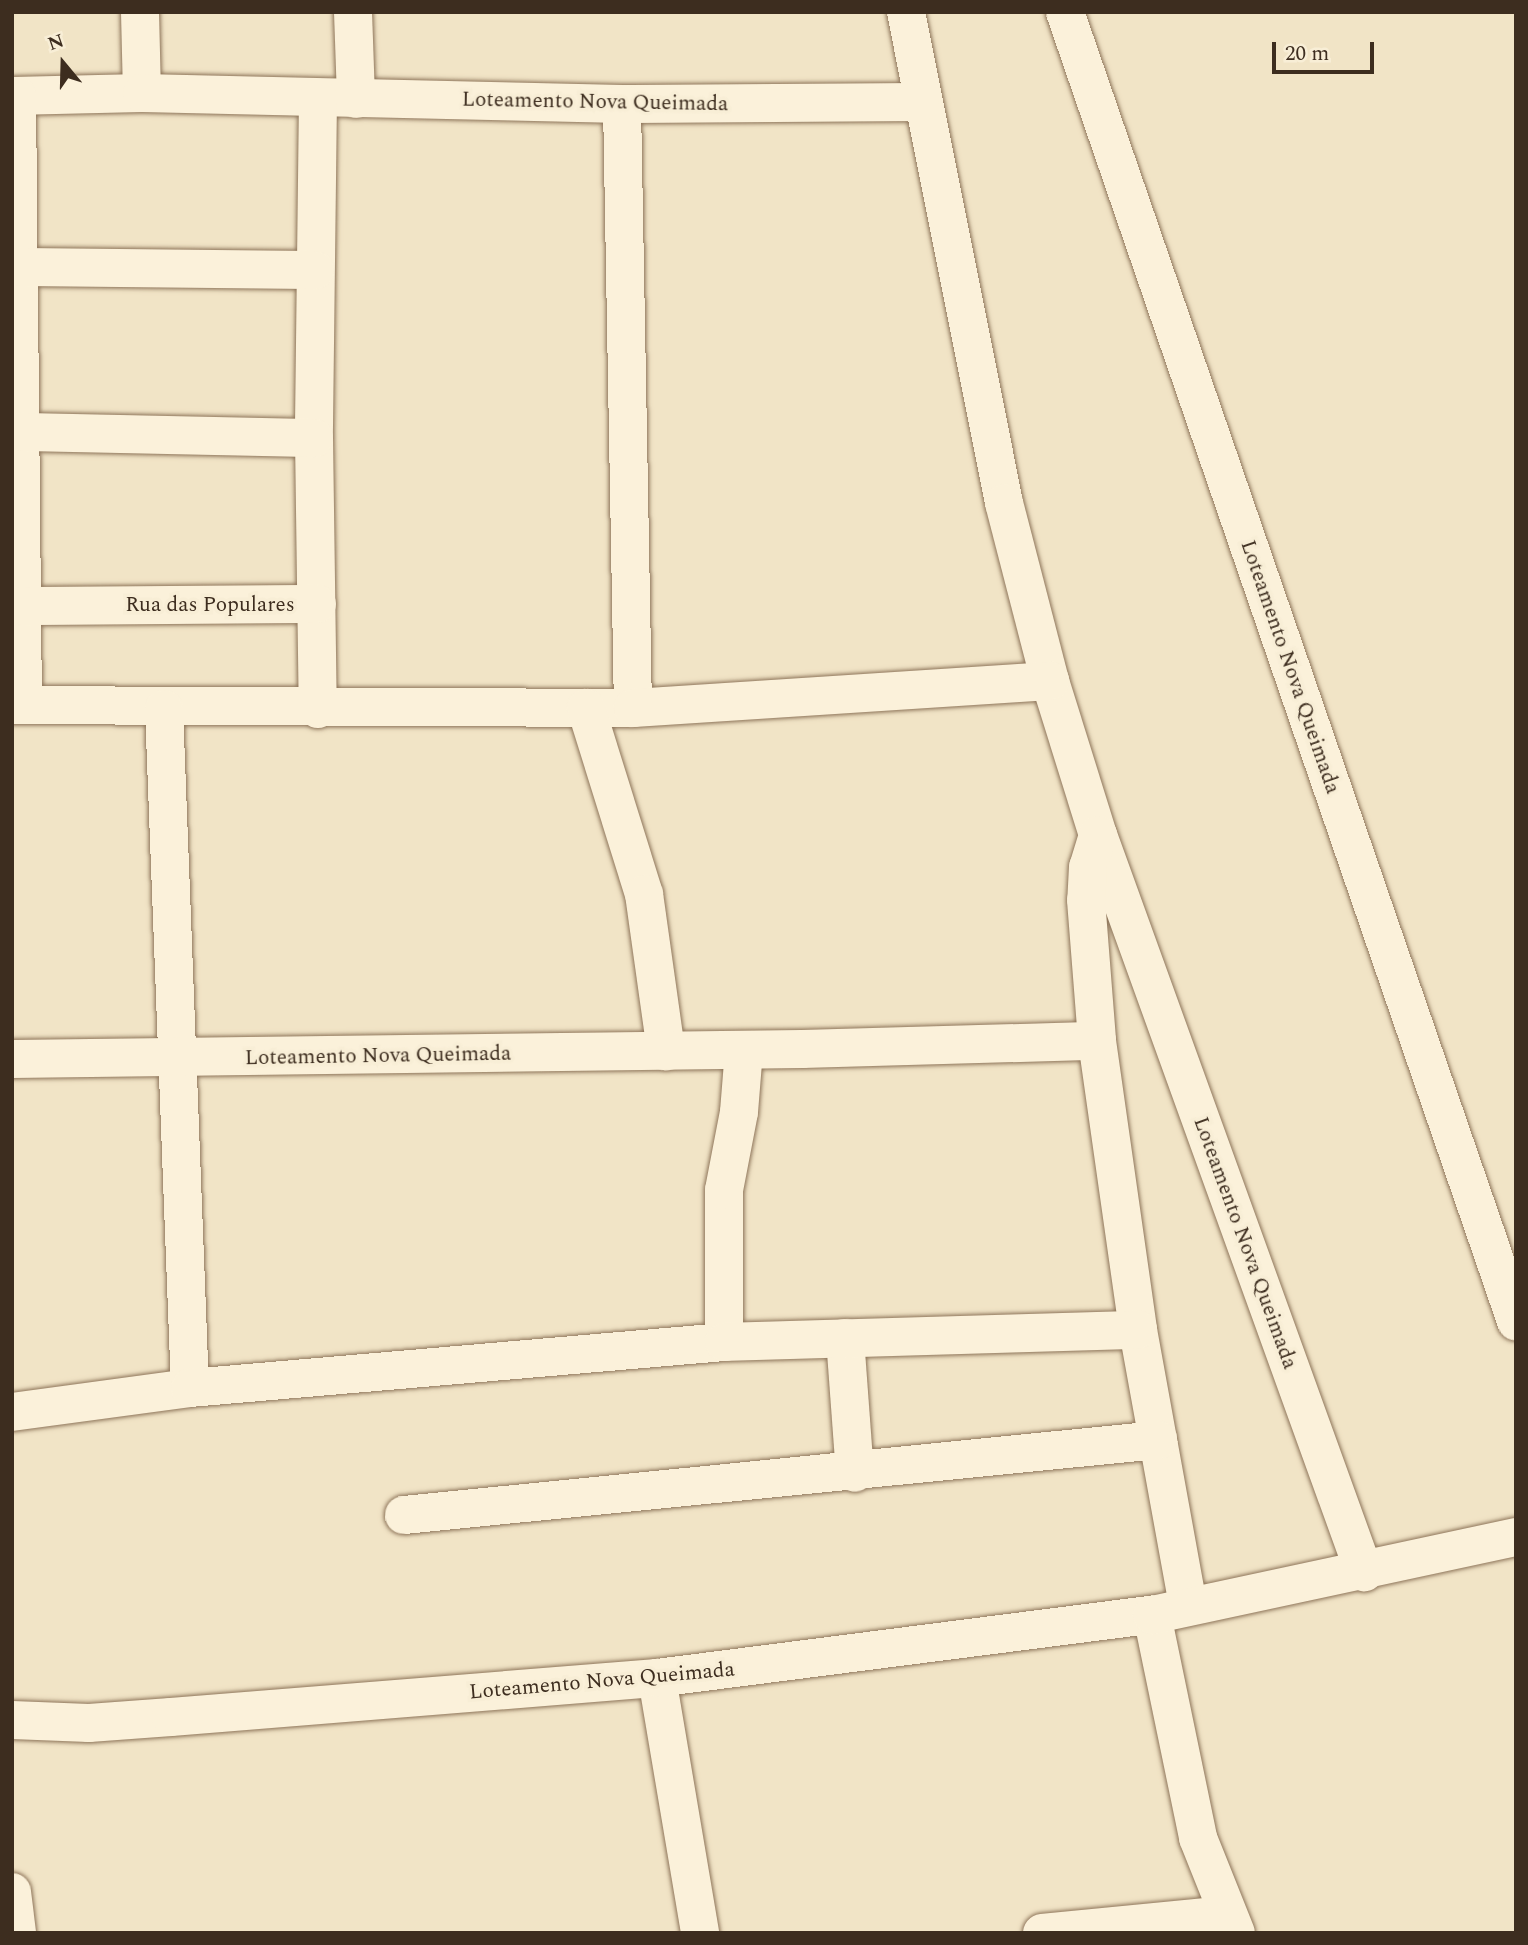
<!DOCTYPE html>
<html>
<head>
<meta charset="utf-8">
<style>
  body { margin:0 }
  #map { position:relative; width:1528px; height:1945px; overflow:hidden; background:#f1e4c6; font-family:Spectral,serif }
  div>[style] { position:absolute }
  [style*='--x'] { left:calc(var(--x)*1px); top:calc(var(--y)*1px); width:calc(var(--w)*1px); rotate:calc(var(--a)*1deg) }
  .roads { filter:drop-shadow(0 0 2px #8e755a) drop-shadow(0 0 2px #8e755a) }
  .street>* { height:38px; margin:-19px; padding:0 19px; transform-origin:19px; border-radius:19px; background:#fbf1da }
  .secondary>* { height:38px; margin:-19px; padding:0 19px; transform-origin:19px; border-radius:19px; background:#fbf1da }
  span { translate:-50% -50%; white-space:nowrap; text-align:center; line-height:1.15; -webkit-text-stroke:7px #f8eed6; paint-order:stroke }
  .street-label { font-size:21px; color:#3d2d1f }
  .frame { position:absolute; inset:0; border:14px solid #3d2d1f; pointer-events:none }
  .north { position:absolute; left:28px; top:28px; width:70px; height:70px; -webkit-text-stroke:5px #f8eed6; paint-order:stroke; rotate:341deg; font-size:19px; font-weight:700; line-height:28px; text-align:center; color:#3d2d1f }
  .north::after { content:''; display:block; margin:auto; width:24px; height:32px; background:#3d2d1f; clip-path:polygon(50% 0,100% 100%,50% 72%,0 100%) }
  .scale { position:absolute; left:1272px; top:42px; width:102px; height:32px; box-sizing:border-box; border:4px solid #3d2d1f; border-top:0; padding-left:9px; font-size:21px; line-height:24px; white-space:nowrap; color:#3d2d1f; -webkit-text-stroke:5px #f8eed6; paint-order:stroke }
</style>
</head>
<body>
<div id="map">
  <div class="roads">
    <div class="street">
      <div style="--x:140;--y:12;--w:81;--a:88.6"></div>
      <div style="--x:353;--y:12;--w:87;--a:88"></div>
      <div style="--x:906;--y:12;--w:501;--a:78.71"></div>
      <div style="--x:1004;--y:503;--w:184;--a:75.5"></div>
      <div style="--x:1050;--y:681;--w:161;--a:72.7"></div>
      <div style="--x:1098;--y:835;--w:784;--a:70.15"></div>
      <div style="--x:12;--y:96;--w:130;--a:-1.3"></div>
      <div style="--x:142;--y:93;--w:480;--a:1.3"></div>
      <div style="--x:622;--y:104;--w:298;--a:-0.4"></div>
      <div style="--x:17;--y:96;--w:609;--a:89.44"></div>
      <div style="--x:318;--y:98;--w:340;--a:90.7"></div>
      <div style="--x:314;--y:438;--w:271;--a:89.2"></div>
      <div style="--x:622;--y:104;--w:604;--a:88.96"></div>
      <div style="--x:19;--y:267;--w:296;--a:0.6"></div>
      <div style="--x:21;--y:432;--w:293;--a:1.2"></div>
      <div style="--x:21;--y:606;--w:296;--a:-0.4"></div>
      <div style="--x:12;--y:705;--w:621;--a:0.28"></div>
      <div style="--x:633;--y:708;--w:418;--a:-3.7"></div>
      <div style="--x:586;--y:708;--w:195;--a:72.7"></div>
      <div style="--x:644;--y:894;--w:159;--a:82"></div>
      <div style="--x:164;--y:709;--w:679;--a:87.81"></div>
      <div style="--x:1098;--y:835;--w:34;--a:107"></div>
      <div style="--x:1088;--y:867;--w:33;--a:93"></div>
      <div style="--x:1086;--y:900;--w:141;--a:85.5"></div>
      <div style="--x:1097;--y:1041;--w:292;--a:81.9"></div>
      <div style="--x:1138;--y:1330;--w:280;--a:79.7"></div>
      <div style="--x:12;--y:1059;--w:790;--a:-0.73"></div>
      <div style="--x:802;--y:1049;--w:295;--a:-1.6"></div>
      <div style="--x:845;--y:1338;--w:135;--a:85.8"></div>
      <div style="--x:724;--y:1342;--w:152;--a:-90"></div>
      <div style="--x:724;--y:1190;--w:79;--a:-79.1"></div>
      <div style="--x:739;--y:1112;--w:62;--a:-85.4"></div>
      <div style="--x:12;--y:1412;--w:180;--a:-7.7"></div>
      <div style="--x:190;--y:1388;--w:536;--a:-4.92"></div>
      <div style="--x:724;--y:1342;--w:414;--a:-1.7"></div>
      <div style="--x:404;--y:1515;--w:758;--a:-5.68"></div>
      <div style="--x:1152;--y:1615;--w:228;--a:78.3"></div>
      <div style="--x:1198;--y:1838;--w:102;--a:68.2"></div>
      <div style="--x:657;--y:1678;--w:259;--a:80.4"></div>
      <div style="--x:12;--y:1720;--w:77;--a:2.2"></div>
      <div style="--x:89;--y:1723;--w:82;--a:-4.2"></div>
      <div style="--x:171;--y:1717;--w:488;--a:-4.6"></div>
      <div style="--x:657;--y:1678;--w:499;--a:-7.3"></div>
      <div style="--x:1152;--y:1615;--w:372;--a:-12.1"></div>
      <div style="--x:12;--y:1892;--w:41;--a:83"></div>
      <div style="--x:1042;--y:1933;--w:186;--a:-5.6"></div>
    </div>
    <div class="secondary">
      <div style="--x:1065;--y:12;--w:1385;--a:70.99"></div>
    </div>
  </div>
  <div class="street-label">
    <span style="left:595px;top:102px;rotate:1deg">Loteamento Nova Queimada</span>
    <span style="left:210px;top:605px">Rua das Populares</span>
    <span style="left:1290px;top:667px;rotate:71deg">Loteamento Nova Queimada</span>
    <span style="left:378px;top:1056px;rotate:-1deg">Loteamento Nova Queimada</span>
    <span style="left:1245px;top:1243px;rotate:70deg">Loteamento Nova Queimada</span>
    <span style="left:602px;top:1681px;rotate:-5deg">Loteamento Nova Queimada</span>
  </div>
  <div class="frame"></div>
  <div class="north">N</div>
  <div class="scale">20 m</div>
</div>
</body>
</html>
